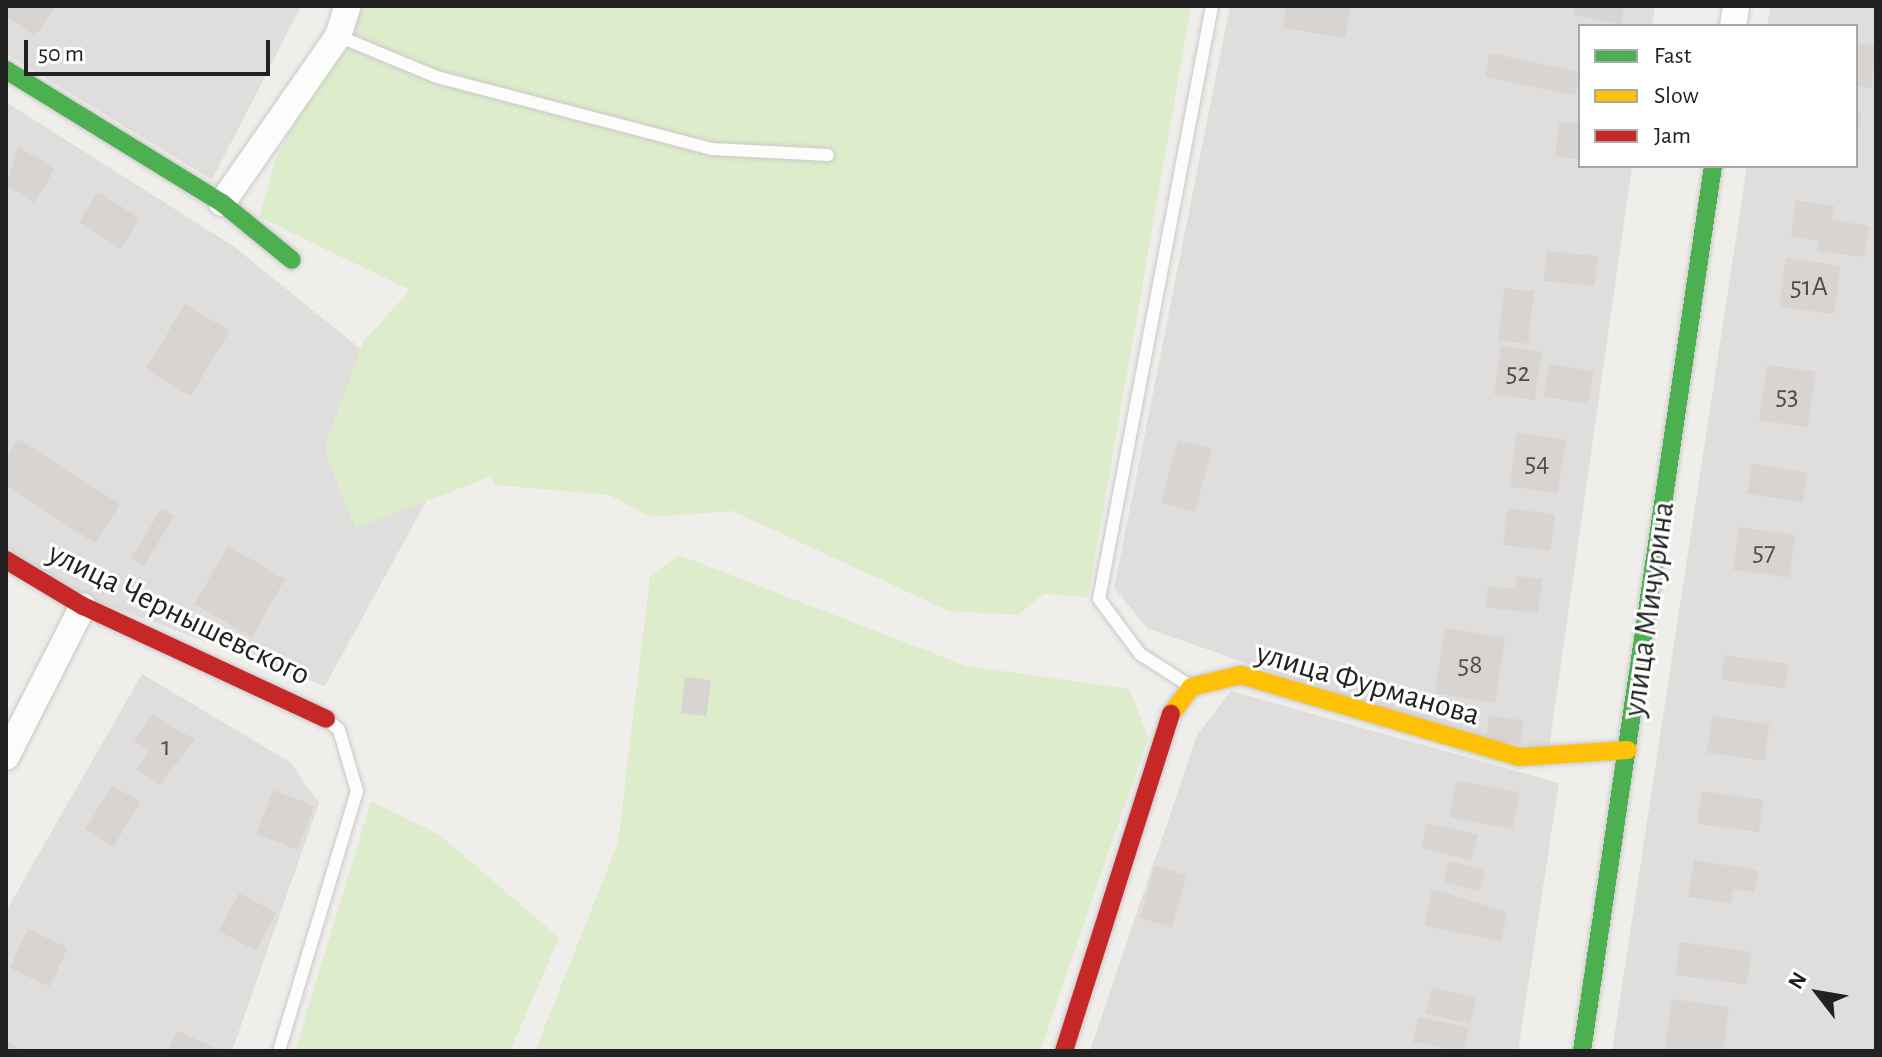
<!DOCTYPE html>
<html>
<head>
<meta charset="utf-8">
<style>
  body { margin:0 }
  #map { position:relative; width:1882px; height:1057px; overflow:hidden; background:#f0eeeb; font-family:"Alegreya Sans",sans-serif }
  div>[style] { position:absolute }
  [style*='--x'] { left:calc(var(--x)*1px); top:calc(var(--y)*1px); width:calc(var(--w)*1px); rotate:calc(var(--a)*1deg) }
  .residential>* { inset:0; background:#dfdedc }
  .grass>* { inset:0; background:#ddeccb }
  .building>* { inset:0; background:#d7d4d2; transform-origin:0 0 }
  .roads { filter:drop-shadow(0 0 2px #c9c8c7) drop-shadow(0 0 2px #c9c8c7) }
  .lane>* { height:12px; margin:-6px; padding:0 6px; transform-origin:6px; border-radius:6px; background:#fdfcfc }
  .street>* { height:26px; margin:-13px; padding:0 13px; transform-origin:13px; border-radius:13px; background:#fdfcfc }
  .fast>* { height:18px; margin:-9px; padding:0 9px; transform-origin:9px; border-radius:9px; background:#4caf50 }
  .slow>* { height:18px; margin:-9px; padding:0 9px; transform-origin:9px; border-radius:9px; background:#ffc107 }
  .jam>* { height:18px; margin:-9px; padding:0 9px; transform-origin:9px; border-radius:9px; background:#c62828 }
  span { translate:-50% -50%; white-space:nowrap; text-align:center; line-height:1.15; -webkit-text-stroke:6px #fff; paint-order:stroke }
  .number-label { font-size:28px; color:#4f4e4e }
  .number-label span { -webkit-text-stroke-width:0 }
  .street-label { font-size:32px; color:#222 }
  .frame { position:absolute; inset:0; border:8px solid #222; pointer-events:none }
  .legend { position:absolute; left:1578px; top:24px; width:280px; height:144px; box-sizing:border-box; background:#fff; border:2px solid #a7a7a7; margin:0; padding:10px 14px; list-style:none; font-size:24px; color:#222 }
  .legend li { display:flex; align-items:center; gap:16px; height:40px }
  .legend b { width:40px; border:2px solid #a7a7a7 }
  .north { position:absolute; left:1778px; top:953px; width:80px; height:80px; -webkit-text-stroke:6px #fff; paint-order:stroke; rotate:301deg; font-size:22px; font-weight:700; line-height:32px; text-align:center; color:#222 }
  .north::after { content:''; display:block; margin:auto; width:28px; height:36px; background:#222; clip-path:polygon(50% 0,100% 100%,50% 72%,0 100%) }
  .scale { position:absolute; left:24px; top:40px; width:246px; height:36px; box-sizing:border-box; border:4px solid #222; border-top:0; padding-left:10px; font-size:24px; line-height:28px; white-space:nowrap; color:#222; -webkit-text-stroke:6px #fff; paint-order:stroke }
</style>
</head>
<body>
<div id="map">
  <div class="residential">
    <div style="clip-path:polygon(6px 6px,301px 6px,212px 180px,6px 54px)"></div>
    <div style="clip-path:polygon(1230px 6px,1655px 6px,1652px 26px,1580px 26px,1580px 166px,1632px 166px,1549px 747px,1467px 741px,1147px 628px,1114px 588px)"></div>
    <div style="clip-path:polygon(1770px 6px,1876px 6px,1876px 1051px,1612px 1051px,1747px 166px,1856px 166px,1856px 26px,1767px 26px)"></div>
    <div style="clip-path:polygon(6px 102px,233px 246px,464px 432px,325px 686px,80px 595px,6px 549px)"></div>
    <div style="clip-path:polygon(142px 674px,290px 762px,319px 803px,232px 1051px,6px 1051px,6px 911px)"></div>
    <div style="clip-path:polygon(1231px 691px,1559px 783px,1518px 1051px,1090px 1051px,1197px 735px)"></div>
  </div>
  <div class="grass">
    <div style="clip-path:polygon(360px 6px,1191px 6px,1088px 597px,1044px 594px,1018px 615px,949px 611px,732px 511px,651px 517px,609px 495px,495px 485px,492px 476px,355px 528px,324px 449px,363px 342px,410px 290px,259px 217px,277px 156px)"></div>
    <div style="clip-path:polygon(679px 555px,966px 666px,1130px 689px,1148px 738px,1040px 1051px,535px 1051px,618px 843px,650px 576px)"></div>
    <div style="clip-path:polygon(371px 801px,440px 835px,559px 938px,510px 1051px,295px 1051px)"></div>
  </div>
  <div class="building">
    <div style="clip-path:polygon(6px 6px,55px 6px,35px 36px,6px 17px)"></div>
    <div style="clip-path:polygon(1286px 6px,1350px 6px,1345px 38px,1283px 28px)"></div>
    <div style="clip-path:polygon(1575px 6px,1624px 6px,1621px 24px,1573px 15px)"></div>
    <div style="clip-path:polygon(1856px 43px,1876px 46px,1871px 88px,1856px 86px)"></div>
    <div style="left:1490px;top:53px;width:92px;height:24px;rotate:12deg"></div>
    <div style="clip-path:polygon(1856px 111px,1861px 112px,1858px 135px,1856px 135px)"></div>
    <div style="clip-path:polygon(1559px 122px,1580px 124px,1580px 159px,1555px 157px)"></div>
    <div style="clip-path:polygon(18px 147px,55px 168px,35px 203px,6px 186px)"></div>
    <div style="left:98px;top:192px;width:49px;height:36px;rotate:32deg"></div>
    <div style="clip-path:polygon(1796px 200px,1834px 206px,1832px 220px,1869px 226px,1864px 257px,1817px 251px,1819px 241px,1791px 236px)"></div>
    <div style="left:1547px;top:251px;width:51px;height:30px;rotate:6deg"></div>
    <div style="left:1786px;top:258px;width:55px;height:49px;rotate:8deg"></div>
    <div style="left:1504px;top:288px;width:30px;height:53px;rotate:6deg"></div>
    <div style="left:185px;top:304px;width:52px;height:76px;rotate:31deg"></div>
    <div style="left:1501px;top:346px;width:41px;height:49px;rotate:8deg"></div>
    <div style="left:1549px;top:364px;width:45px;height:33px;rotate:9deg"></div>
    <div style="left:1767px;top:365px;width:49px;height:56px;rotate:8deg"></div>
    <div style="left:1517px;top:433px;width:49px;height:54px;rotate:8deg"></div>
    <div style="clip-path:polygon(18px 439px,120px 504px,95px 543px,6px 486px,6px 458px)"></div>
    <div style="left:1178px;top:440px;width:35px;height:65px;rotate:15deg"></div>
    <div style="left:1752px;top:464px;width:56px;height:30px;rotate:9deg"></div>
    <div style="left:162px;top:508px;width:15px;height:59px;rotate:32deg"></div>
    <div style="left:1508px;top:508px;width:48px;height:37px;rotate:8deg"></div>
    <div style="left:1739px;top:527px;width:57px;height:43px;rotate:8deg"></div>
    <div style="left:228px;top:546px;width:66px;height:67px;rotate:30deg"></div>
    <div style="clip-path:polygon(1516px 576px,1542px 579px,1538px 613px,1485px 607px,1488px 586px,1515px 589px)"></div>
    <div style="left:1445px;top:628px;width:61px;height:66px;rotate:9deg"></div>
    <div style="left:1725px;top:655px;width:64px;height:25px;rotate:8deg"></div>
    <div style="left:685px;top:677px;width:26px;height:36px;rotate:7deg"></div>
    <div style="clip-path:polygon(151px 714px,195px 740px,159px 785px,136px 770px,148px 751px,134px 742px)"></div>
    <div style="left:1489px;top:716px;width:35px;height:23px;rotate:7deg"></div>
    <div style="left:1712px;top:716px;width:58px;height:37px;rotate:8deg"></div>
    <div style="left:1456px;top:781px;width:64px;height:37px;rotate:10deg"></div>
    <div style="left:112px;top:785px;width:33px;height:52px;rotate:31deg"></div>
    <div style="left:273px;top:790px;width:44px;height:47px;rotate:21deg"></div>
    <div style="left:1702px;top:791px;width:62px;height:33px;rotate:8deg"></div>
    <div style="left:1427px;top:823px;width:52px;height:26px;rotate:13deg"></div>
    <div style="clip-path:polygon(1694px 860px,1758px 870px,1754px 892px,1733px 889px,1731px 903px,1688px 897px)"></div>
    <div style="left:1449px;top:861px;width:37px;height:22px;rotate:14deg"></div>
    <div style="left:1155px;top:866px;width:33px;height:54px;rotate:16deg"></div>
    <div style="clip-path:polygon(1432px 889px,1507px 912px,1501px 941px,1425px 926px)"></div>
    <div style="left:239px;top:893px;width:42px;height:43px;rotate:28deg"></div>
    <div style="left:28px;top:929px;width:44px;height:43px;rotate:25deg"></div>
    <div style="left:1680px;top:942px;width:72px;height:33px;rotate:8deg"></div>
    <div style="left:1432px;top:987px;width:46px;height:27px;rotate:14deg"></div>
    <div style="clip-path:polygon(1672px 999px,1729px 1007px,1723px 1051px,1665px 1051px)"></div>
    <div style="left:1418px;top:1017px;width:52px;height:25px;rotate:12deg"></div>
    <div style="clip-path:polygon(177px 1031px,224px 1051px,168px 1051px)"></div>
    <div style="clip-path:polygon(6px 1040px,23px 1051px,6px 1051px)"></div>
  </div>
  <div class="roads">
    <div class="lane">
      <div style="--x:338;--y:36;--w:107;--a:22.5"></div>
      <div style="--x:437;--y:77;--w:284;--a:14.7"></div>
      <div style="--x:712;--y:149;--w:116;--a:3"></div>
      <div style="--x:1187;--y:684;--w:56;--a:-147.4"></div>
      <div style="--x:1140;--y:654;--w:69;--a:-126.7"></div>
      <div style="--x:1099;--y:599;--w:604;--a:-79.21"></div>
      <div style="--x:279;--y:1051;--w:271;--a:-73.3"></div>
      <div style="--x:357;--y:791;--w:64;--a:-106.4"></div>
      <div style="--x:339;--y:730;--w:13;--a:-138"></div>
    </div>
    <div class="street">
      <div style="--x:1733;--y:26;--w:20;--a:-81"></div>
      <div style="--x:222;--y:203;--w:203;--a:-55.2"></div>
      <div style="--x:338;--y:36;--w:32;--a:-72"></div>
      <div style="--x:6;--y:757;--w:169;--a:-63"></div>
    </div>
    <div class="fast">
      <div style="--x:6;--y:70;--w:254;--a:31.6"></div>
      <div style="--x:222;--y:203;--w:90;--a:39.2"></div>
      <div style="--x:1582;--y:1051;--w:895;--a:-81.58"></div>
    </div>
    <div class="slow">
      <div style="--x:1171;--y:714;--w:34;--a:-53"></div>
      <div style="--x:1191;--y:687;--w:51;--a:-13.5"></div>
      <div style="--x:1241;--y:675;--w:290;--a:16.4"></div>
      <div style="--x:1519;--y:757;--w:109;--a:-3.7"></div>
    </div>
    <div class="jam">
      <div style="--x:6;--y:560;--w:90;--a:30.9"></div>
      <div style="--x:83;--y:606;--w:268;--a:24.9"></div>
      <div style="--x:1064;--y:1051;--w:354;--a:-72.4"></div>
    </div>
  </div>
  <div class="number-label">
    <span style="left:1809px;top:287px">51А</span>
    <span style="left:1518px;top:373px">52</span>
    <span style="left:1787px;top:396px">53</span>
    <span style="left:1537px;top:463px">54</span>
    <span style="left:1764px;top:552px">57</span>
    <span style="left:1470px;top:665px">58</span>
    <span style="left:166px;top:747px">1</span>
  </div>
  <div class="street-label">
    <span style="left:1649px;top:609px;rotate:-82deg">улица Мичурина</span>
    <span style="left:179px;top:614px;rotate:26deg">улица Чернышевского</span>
    <span style="left:1368px;top:684px;rotate:16deg">улица Фурманова</span>
  </div>
  <div class="frame"></div>
  <ul class="legend">
  <li><b style="height:10px;background:#4caf50"></b>Fast</li>
  <li><b style="height:10px;background:#ffc107"></b>Slow</li>
  <li><b style="height:10px;background:#c62828"></b>Jam</li>
  </ul>
  <div class="north">N</div>
  <div class="scale">50 m</div>
</div>
</body>
</html>
